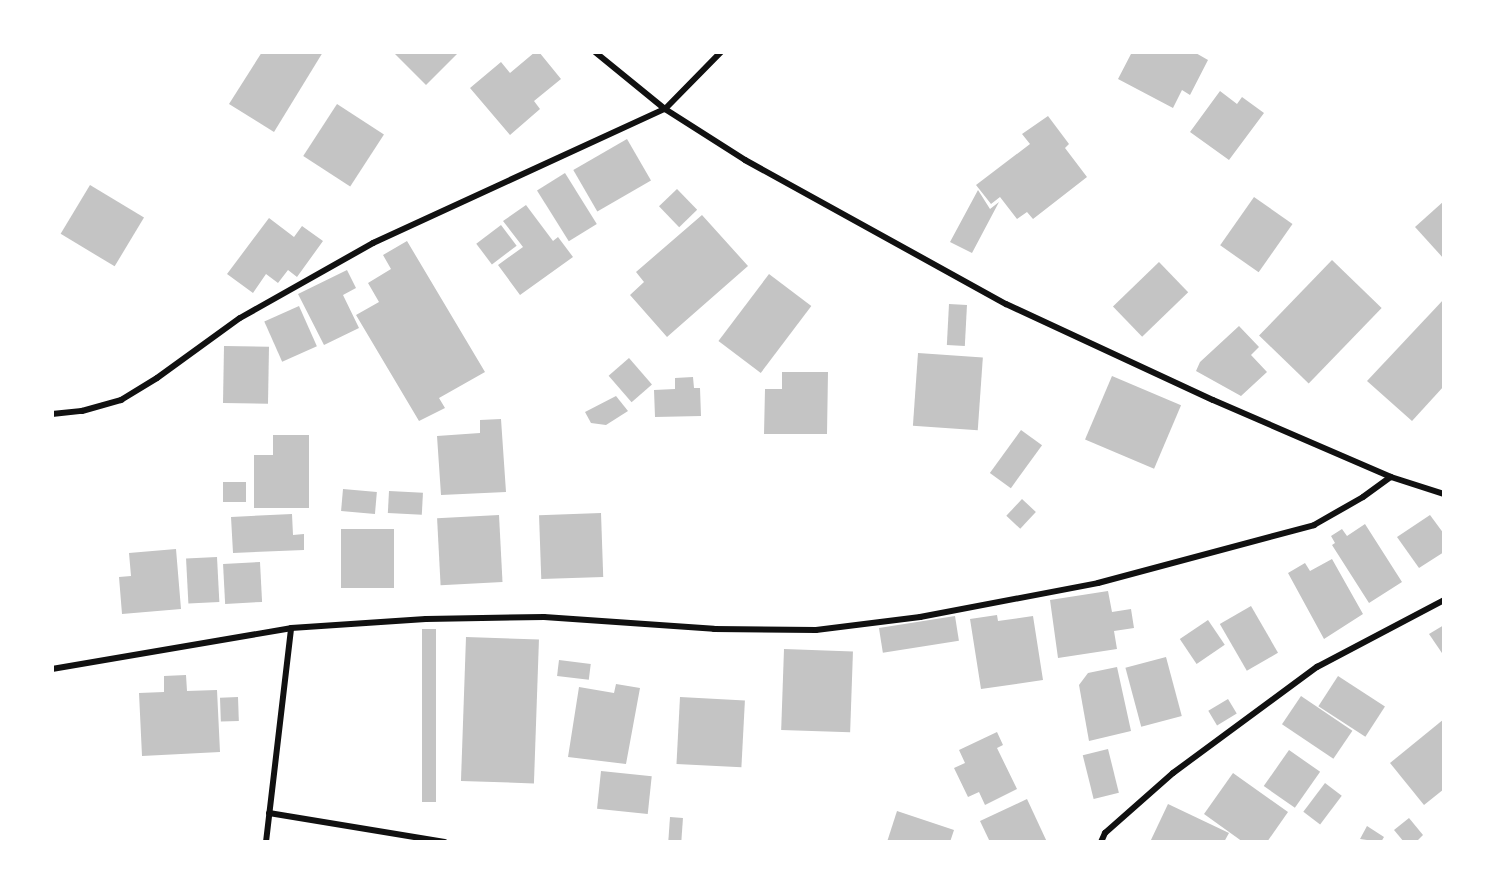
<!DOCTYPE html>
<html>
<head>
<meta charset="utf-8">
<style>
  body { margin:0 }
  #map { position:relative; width:1496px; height:894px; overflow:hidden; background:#fff; font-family:"PT Sans Narrow",sans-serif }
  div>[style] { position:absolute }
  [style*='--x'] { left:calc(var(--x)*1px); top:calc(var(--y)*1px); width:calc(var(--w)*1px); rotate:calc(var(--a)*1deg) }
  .building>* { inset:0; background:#c4c4c4; transform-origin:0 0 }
  .minor>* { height:6px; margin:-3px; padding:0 3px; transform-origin:3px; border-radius:3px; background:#111 }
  span { translate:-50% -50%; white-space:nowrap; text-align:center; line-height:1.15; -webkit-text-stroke:6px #fff; paint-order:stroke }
  .frame { position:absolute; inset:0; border:54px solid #fff; pointer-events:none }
</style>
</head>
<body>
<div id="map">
  <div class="building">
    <div style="clip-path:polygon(262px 52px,323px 52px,274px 132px,229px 104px)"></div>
    <div style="clip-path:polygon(393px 52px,459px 52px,426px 85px)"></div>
    <div style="clip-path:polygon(535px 52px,539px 52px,561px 79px,534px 101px,540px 109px,510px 135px,470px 88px,501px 62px,510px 73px)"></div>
    <div style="clip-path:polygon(1132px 52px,1194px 52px,1208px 60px,1190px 95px,1182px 90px,1173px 108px,1118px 79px)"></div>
    <div style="clip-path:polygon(1220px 91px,1237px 104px,1242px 97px,1264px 113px,1229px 160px,1190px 132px)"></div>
    <div style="left:337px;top:104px;width:56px;height:62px;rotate:33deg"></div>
    <div style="clip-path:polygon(1048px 116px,1069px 144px,1065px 148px,1087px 177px,1033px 219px,1027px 212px,1017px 219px,1000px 197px,991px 204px,976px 185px,1030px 144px,1022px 134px)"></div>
    <div style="left:627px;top:139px;width:48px;height:62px;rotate:60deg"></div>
    <div style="left:565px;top:173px;width:60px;height:33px;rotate:58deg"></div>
    <div style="left:90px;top:185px;width:63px;height:57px;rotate:31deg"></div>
    <div style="left:677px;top:189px;width:29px;height:25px;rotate:46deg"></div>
    <div style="clip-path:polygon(978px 190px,990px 209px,999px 202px,972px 253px,950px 242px)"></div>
    <div style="left:1254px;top:197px;width:47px;height:59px;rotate:35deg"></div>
    <div style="clip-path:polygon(1444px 201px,1444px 259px,1415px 227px)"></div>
    <div style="clip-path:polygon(526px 205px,553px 241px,558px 237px,573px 257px,520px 295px,498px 265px,523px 247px,503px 221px)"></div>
    <div style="clip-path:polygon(702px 215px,748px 266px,667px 337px,630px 295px,644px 282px,636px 272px)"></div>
    <div style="clip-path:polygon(269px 218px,294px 237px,302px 226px,323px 241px,297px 277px,288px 270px,278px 283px,266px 274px,253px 293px,227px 274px)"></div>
    <div style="left:501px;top:225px;width:26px;height:31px;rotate:53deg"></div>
    <div style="clip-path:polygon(407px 241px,485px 372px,439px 398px,445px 408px,419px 421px,356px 315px,379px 302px,368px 283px,391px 269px,383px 255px)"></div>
    <div style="left:1332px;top:260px;width:69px;height:105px;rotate:44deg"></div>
    <div style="left:1159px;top:262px;width:42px;height:64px;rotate:46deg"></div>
    <div style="clip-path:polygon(347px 270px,356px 288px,343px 295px,359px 328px,324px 345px,298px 294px)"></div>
    <div style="left:769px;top:274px;width:53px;height:84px;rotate:37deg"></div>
    <div style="clip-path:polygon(1444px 299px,1444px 386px,1412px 421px,1367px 381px)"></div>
    <div style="left:949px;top:304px;width:18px;height:41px;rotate:3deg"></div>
    <div style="left:299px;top:306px;width:44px;height:38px;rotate:66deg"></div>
    <div style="clip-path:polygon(1239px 326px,1259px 347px,1251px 355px,1267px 372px,1241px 396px,1196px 371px,1200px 362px)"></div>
    <div style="left:224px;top:346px;width:45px;height:57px;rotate:1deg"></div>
    <div style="left:918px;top:353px;width:65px;height:73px;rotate:4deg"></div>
    <div style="left:629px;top:358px;width:35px;height:27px;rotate:49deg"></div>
    <div style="clip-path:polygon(782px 372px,828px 372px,827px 434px,764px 434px,765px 389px,782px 389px)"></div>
    <div style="left:1112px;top:376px;width:75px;height:69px;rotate:23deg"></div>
    <div style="clip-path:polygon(693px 377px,694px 388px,700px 388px,701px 416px,655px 417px,654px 390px,675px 389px,675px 378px)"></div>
    <div style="clip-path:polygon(616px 396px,628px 411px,606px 425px,591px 423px,585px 412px)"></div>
    <div style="clip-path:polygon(501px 419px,506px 492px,441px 495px,437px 436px,480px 433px,480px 420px)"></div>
    <div style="left:1021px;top:430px;width:26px;height:53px;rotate:36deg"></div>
    <div style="clip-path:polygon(273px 435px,309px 435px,309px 508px,254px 508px,254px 455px,273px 455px)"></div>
    <div style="left:246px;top:482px;width:20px;height:23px;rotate:90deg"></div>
    <div style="left:343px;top:489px;width:34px;height:22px;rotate:5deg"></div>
    <div style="left:389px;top:491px;width:34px;height:22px;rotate:3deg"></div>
    <div style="left:1022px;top:499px;width:19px;height:23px;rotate:43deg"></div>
    <div style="left:601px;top:513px;width:64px;height:62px;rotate:88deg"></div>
    <div style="clip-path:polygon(292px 514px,293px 535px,304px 534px,304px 550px,233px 553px,231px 517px)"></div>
    <div style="left:499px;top:515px;width:67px;height:62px;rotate:87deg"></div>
    <div style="clip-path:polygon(1430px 515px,1444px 534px,1444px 552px,1419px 568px,1397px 537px)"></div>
    <div style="clip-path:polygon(1365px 524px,1402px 582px,1369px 603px,1332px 545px,1335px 543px,1331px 536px,1342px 529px,1347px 536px)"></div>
    <div style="left:341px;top:529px;width:53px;height:59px"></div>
    <div style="clip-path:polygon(176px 549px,181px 609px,122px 614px,119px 577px,131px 576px,129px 553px)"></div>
    <div style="left:217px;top:557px;width:45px;height:31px;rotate:87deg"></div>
    <div style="clip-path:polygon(1332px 559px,1363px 614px,1324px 639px,1288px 573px,1305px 563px,1310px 571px)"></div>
    <div style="left:260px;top:562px;width:40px;height:37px;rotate:87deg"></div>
    <div style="clip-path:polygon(1108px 591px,1112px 612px,1131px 609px,1134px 628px,1114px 631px,1117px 649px,1058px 658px,1050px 600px)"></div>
    <div style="left:1251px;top:606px;width:54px;height:36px;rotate:60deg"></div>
    <div style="clip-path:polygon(997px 615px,998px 621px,1033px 616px,1043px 680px,981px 689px,970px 619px)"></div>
    <div style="left:955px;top:616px;width:25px;height:77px;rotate:81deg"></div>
    <div style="left:1208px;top:620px;width:30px;height:34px;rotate:56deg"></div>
    <div style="clip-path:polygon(1444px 625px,1444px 656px,1429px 634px)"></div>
    <div style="left:422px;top:629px;width:14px;height:173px"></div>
    <div style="left:466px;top:637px;width:73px;height:144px;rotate:2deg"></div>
    <div style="left:784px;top:649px;width:69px;height:81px;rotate:2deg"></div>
    <div style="left:1166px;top:657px;width:61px;height:42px;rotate:75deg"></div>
    <div style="left:559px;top:660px;width:32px;height:16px;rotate:7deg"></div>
    <div style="clip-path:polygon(1117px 667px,1131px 731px,1089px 741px,1079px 685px,1088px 673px)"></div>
    <div style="clip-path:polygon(186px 675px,187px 691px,217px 690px,220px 752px,142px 756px,139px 693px,164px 692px,164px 676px)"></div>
    <div style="left:1338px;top:676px;width:56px;height:36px;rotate:33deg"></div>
    <div style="clip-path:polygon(616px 684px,640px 688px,626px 764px,568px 757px,579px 687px,614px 693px)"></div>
    <div style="left:1301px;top:696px;width:62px;height:34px;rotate:34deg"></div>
    <div style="left:238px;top:697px;width:24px;height:18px;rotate:88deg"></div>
    <div style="left:680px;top:697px;width:65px;height:67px;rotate:3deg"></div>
    <div style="left:1228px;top:699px;width:17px;height:23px;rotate:59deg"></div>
    <div style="clip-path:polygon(1444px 719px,1444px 789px,1424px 805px,1390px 763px)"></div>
    <div style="clip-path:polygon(997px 732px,1003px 745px,997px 748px,1017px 789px,985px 805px,979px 792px,968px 797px,954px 768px,965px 763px,959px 750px)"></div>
    <div style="left:1108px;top:749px;width:45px;height:26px;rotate:76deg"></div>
    <div style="left:1289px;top:750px;width:38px;height:44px;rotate:35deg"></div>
    <div style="left:601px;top:771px;width:51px;height:38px;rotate:6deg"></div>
    <div style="clip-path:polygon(1233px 773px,1288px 812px,1267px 842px,1243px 842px,1204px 814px)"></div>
    <div style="left:1325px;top:783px;width:21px;height:36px;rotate:37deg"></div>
    <div style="clip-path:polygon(1027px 799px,1047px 842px,990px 842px,980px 821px)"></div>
    <div style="clip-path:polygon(1168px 804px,1229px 833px,1224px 842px,1150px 842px)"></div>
    <div style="clip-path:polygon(897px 811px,954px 830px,950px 842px,887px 842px)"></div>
    <div style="left:670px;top:817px;width:13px;height:25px;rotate:4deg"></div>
    <div style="clip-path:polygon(1409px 818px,1423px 835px,1416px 842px,1404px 842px,1394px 830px)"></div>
    <div style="clip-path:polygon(1367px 826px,1384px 837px,1381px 842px,1360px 839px)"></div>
  </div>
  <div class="minor">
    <div style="--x:595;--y:52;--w:90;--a:39.2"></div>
    <div style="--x:665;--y:109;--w:95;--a:32.5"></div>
    <div style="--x:745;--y:160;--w:298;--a:28.9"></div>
    <div style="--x:1006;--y:304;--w:228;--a:24.9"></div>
    <div style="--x:1213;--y:400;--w:194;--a:23.4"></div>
    <div style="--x:1391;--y:477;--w:56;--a:17.8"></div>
    <div style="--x:52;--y:414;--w:30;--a:-6"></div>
    <div style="--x:82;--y:411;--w:41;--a:-15.8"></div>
    <div style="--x:121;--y:400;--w:42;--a:-31.4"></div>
    <div style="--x:157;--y:378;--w:102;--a:-35.9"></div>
    <div style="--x:240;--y:318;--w:153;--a:-29.4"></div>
    <div style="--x:373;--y:243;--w:321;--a:-24.7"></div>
    <div style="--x:665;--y:109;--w:80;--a:-45.5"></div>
    <div style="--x:52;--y:669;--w:242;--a:-9.7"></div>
    <div style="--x:291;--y:628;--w:135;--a:-3.8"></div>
    <div style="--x:426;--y:619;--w:118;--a:-1"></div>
    <div style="--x:544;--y:617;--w:170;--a:4"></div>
    <div style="--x:714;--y:629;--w:102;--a:0.6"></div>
    <div style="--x:816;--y:630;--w:105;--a:-7.1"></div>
    <div style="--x:920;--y:617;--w:181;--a:-10.8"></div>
    <div style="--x:1098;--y:583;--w:224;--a:-15"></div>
    <div style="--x:1314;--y:525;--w:56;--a:-29.7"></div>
    <div style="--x:1363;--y:497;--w:34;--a:-36"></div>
    <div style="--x:269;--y:813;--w:178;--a:9.4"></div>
    <div style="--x:266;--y:842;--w:215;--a:-83.3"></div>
    <div style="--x:1101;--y:842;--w:10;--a:-66"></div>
    <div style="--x:1105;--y:833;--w:91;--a:-41.4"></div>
    <div style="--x:1173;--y:773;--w:179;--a:-36.4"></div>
    <div style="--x:1317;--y:667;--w:144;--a:-27.8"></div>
  </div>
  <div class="frame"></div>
</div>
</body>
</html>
